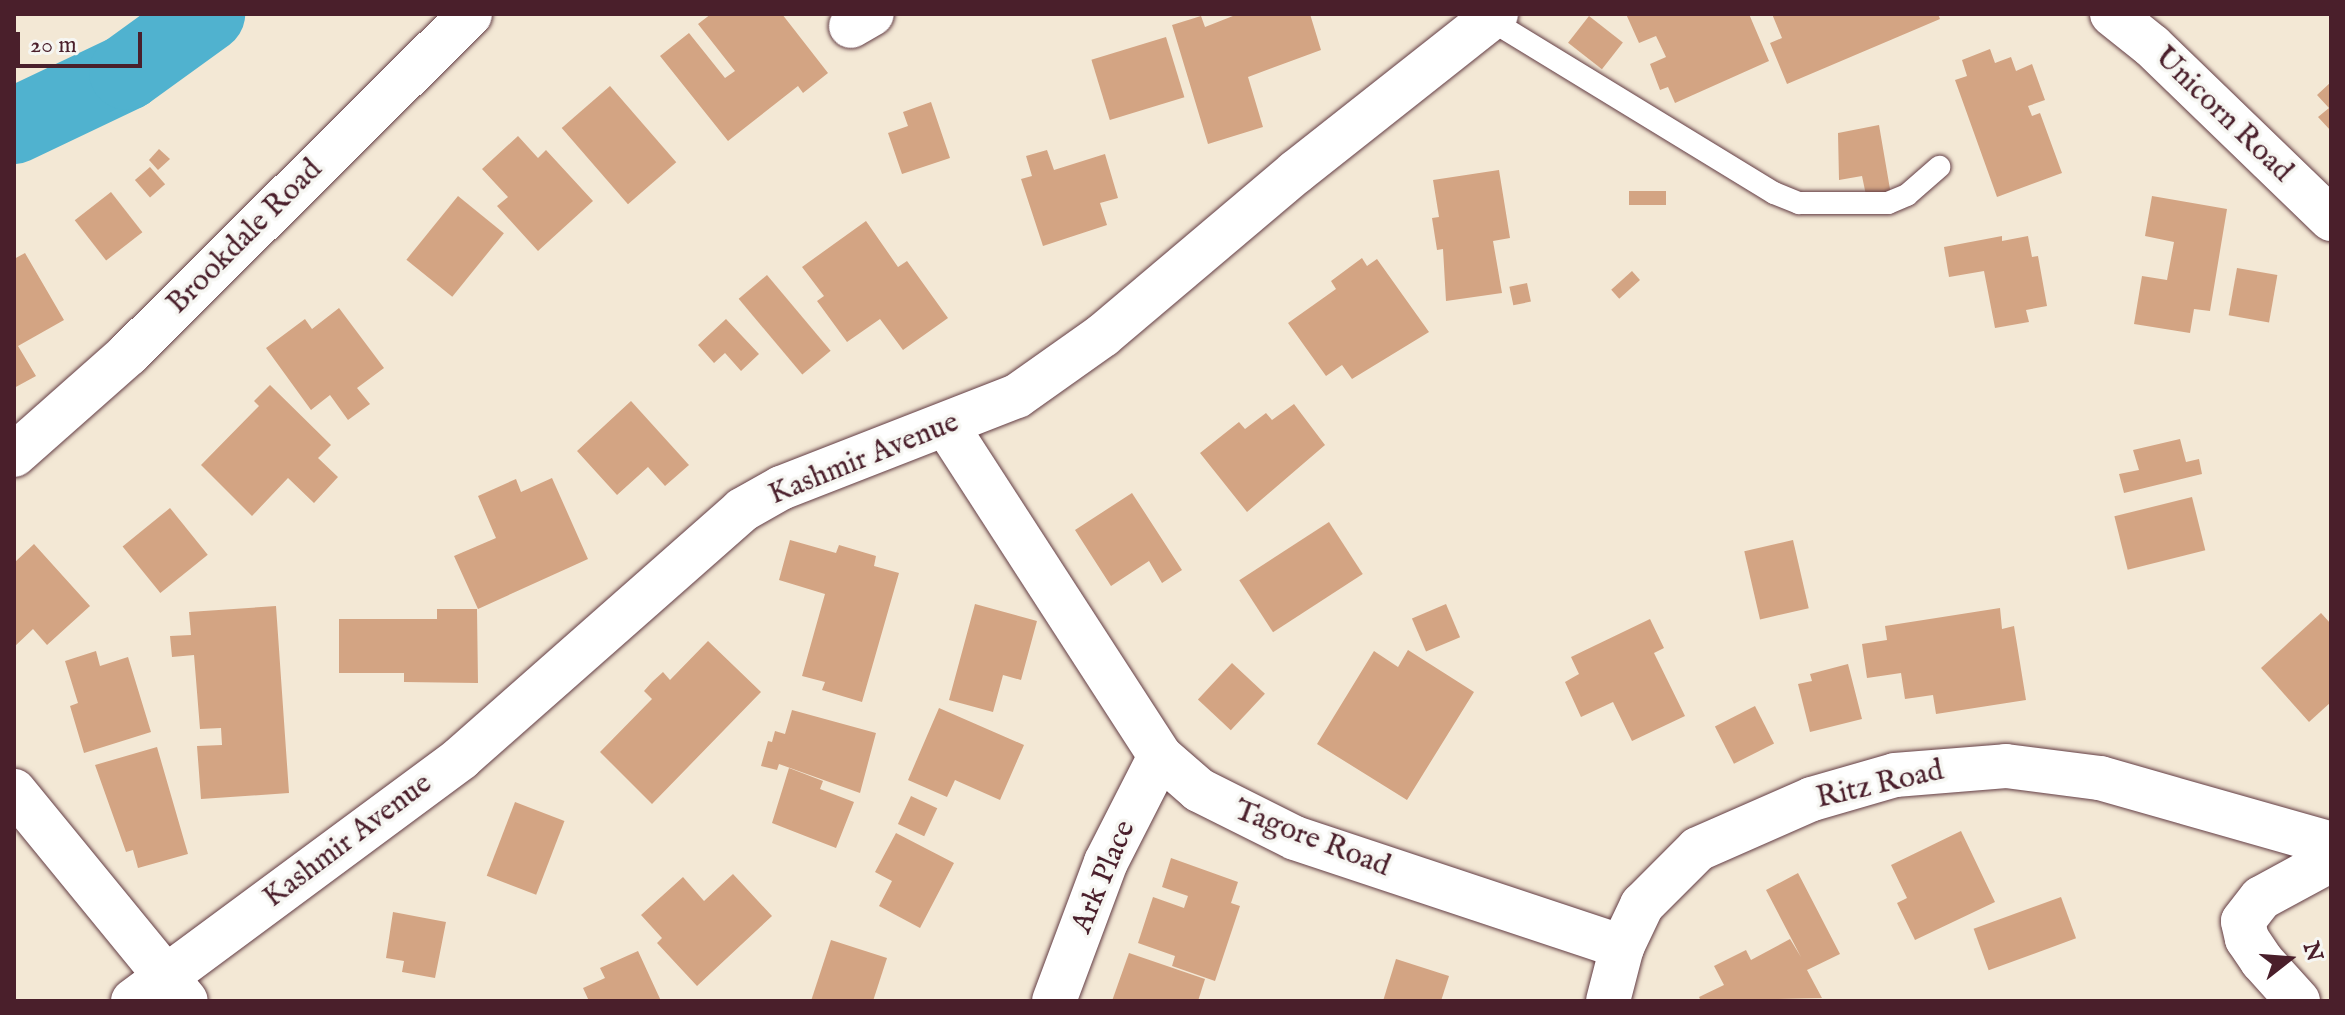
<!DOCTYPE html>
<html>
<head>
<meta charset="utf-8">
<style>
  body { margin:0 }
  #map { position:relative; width:2345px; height:1015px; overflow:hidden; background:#f3e8d5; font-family:"IM FELL English",serif }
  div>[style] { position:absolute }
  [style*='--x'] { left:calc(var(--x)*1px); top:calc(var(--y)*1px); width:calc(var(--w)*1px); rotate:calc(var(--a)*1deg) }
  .river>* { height:76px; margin:-38px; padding:0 38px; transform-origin:38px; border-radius:38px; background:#50b2cf }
  .building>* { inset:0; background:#d3a483; transform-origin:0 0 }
  .roads { filter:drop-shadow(0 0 2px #633d44) drop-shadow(0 0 2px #633d44) }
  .lane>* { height:22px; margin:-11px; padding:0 11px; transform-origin:11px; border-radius:11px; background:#fff }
  .street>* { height:44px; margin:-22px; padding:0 22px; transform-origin:22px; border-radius:22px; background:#fff }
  span { translate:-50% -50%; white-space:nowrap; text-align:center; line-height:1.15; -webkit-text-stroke:7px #f6f6f2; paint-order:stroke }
  .street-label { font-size:30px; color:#4a1f2b }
  .frame { position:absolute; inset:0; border:16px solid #4a1f2b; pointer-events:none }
  .north { position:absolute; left:2249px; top:919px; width:80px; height:80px; -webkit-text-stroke:6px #f6f6f2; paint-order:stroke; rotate:73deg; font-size:22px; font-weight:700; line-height:32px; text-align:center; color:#4a1f2b }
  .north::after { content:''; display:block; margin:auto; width:28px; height:36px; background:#4a1f2b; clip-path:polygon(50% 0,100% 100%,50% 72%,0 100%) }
  .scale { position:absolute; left:16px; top:32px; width:126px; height:36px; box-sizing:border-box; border:4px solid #4a1f2b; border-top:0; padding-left:10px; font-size:24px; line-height:28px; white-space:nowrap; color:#4a1f2b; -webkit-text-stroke:6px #f6f6f2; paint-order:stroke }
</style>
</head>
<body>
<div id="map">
  <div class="river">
    <div style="--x:14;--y:126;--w:125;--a:-25.5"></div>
    <div style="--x:127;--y:72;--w:99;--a:-35.9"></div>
  </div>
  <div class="building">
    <div style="clip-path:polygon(711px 14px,782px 14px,828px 73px,803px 93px,798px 86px,728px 141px,660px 56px,689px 33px,725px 78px,735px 71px,698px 24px)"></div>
    <div style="clip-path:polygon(1238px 14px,1310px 14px,1321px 50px,1248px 77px,1263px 127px,1208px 144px,1172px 25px,1201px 16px,1205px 27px)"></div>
    <div style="clip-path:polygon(1626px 14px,1749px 14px,1769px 61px,1675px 103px,1668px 87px,1660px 90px,1650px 64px,1666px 57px,1656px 36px,1639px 43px)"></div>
    <div style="clip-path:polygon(1772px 14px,1938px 14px,1940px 19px,1787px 84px,1770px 43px,1782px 38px)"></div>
    <div style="left:1589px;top:16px;width:43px;height:34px;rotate:38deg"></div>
    <div style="left:1166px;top:37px;width:63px;height:78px;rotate:73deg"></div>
    <div style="clip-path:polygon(1990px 49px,1995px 63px,2011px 57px,2016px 71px,2032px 64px,2045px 100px,2028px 106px,2032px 116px,2040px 113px,2062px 173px,1997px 197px,1955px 80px,1967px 76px,1962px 60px)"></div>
    <div style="clip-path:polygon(2331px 82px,2331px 131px,2318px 117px,2329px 108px,2317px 95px)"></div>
    <div style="left:610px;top:86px;width:101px;height:64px;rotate:49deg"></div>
    <div style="clip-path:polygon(931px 102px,950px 158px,902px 174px,888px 133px,908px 126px,903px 112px)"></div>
    <div style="clip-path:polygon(1879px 125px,1891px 195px,1867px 200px,1862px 176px,1839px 180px,1838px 133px)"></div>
    <div style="clip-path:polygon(518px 136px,538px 158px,546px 150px,593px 201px,538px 251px,497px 206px,508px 197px,482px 169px)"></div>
    <div style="clip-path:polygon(159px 149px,170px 159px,158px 170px,149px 160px)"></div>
    <div style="clip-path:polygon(1047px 150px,1054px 170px,1105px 154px,1118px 198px,1100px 203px,1107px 225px,1043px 246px,1021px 179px,1032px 176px,1026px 156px)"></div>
    <div style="left:150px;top:167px;width:23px;height:20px;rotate:49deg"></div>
    <div style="clip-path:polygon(1499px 170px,1510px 238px,1493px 241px,1502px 293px,1446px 301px,1443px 249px,1437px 250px,1432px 218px,1439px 217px,1433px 180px)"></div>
    <div style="left:1629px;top:191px;width:37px;height:14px"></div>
    <div style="left:111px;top:192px;width:51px;height:46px;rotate:52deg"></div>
    <div style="left:458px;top:196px;width:59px;height:82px;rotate:39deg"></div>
    <div style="clip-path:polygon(2152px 196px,2227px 209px,2210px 311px,2194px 309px,2190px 333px,2134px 324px,2142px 276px,2167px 280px,2174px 242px,2145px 236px)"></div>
    <div style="clip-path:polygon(866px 221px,898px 267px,907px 261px,948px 318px,903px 350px,880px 319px,847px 342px,817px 301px,824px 296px,802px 267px)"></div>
    <div style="clip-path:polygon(2002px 236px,2002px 241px,2028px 236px,2032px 257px,2038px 256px,2047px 306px,2026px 310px,2029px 322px,1995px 328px,1984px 271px,1949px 277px,1944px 247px)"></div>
    <div style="clip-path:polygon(25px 253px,64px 320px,18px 346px,36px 376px,14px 388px,14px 259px)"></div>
    <div style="clip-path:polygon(1362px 258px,1367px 266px,1377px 259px,1429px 332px,1352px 379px,1342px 365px,1326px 376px,1288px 323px,1336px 289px,1331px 281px)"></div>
    <div style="left:2237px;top:268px;width:41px;height:48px;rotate:10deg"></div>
    <div style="left:1632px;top:271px;width:12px;height:28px;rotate:48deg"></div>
    <div style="left:767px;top:275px;width:99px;height:37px;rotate:50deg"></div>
    <div style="left:1527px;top:283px;width:19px;height:18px;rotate:78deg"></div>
    <div style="clip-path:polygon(339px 308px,384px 368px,357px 388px,370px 404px,348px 420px,330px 395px,311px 410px,266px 348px,305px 319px,312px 329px)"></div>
    <div style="clip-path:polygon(726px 319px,759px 354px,741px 371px,725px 353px,714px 363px,698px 345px)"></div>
    <div style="clip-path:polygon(270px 385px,331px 445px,318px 458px,338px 477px,314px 503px,288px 478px,252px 516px,201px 465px,259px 406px,254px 401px)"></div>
    <div style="clip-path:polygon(631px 401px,689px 465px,665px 486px,648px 467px,617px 495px,577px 451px)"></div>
    <div style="clip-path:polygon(1294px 404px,1325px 445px,1247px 512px,1200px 453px,1239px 422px,1245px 429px,1266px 413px,1272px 420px)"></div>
    <div style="clip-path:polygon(2180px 439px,2186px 462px,2199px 459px,2202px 474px,2124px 493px,2119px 474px,2139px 470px,2133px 450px)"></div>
    <div style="clip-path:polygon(552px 478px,588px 559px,478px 609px,454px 556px,496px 538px,478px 496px,516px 479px,521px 492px)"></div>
    <div style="clip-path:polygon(1132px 493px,1182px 570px,1162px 583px,1149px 561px,1111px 586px,1075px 530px)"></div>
    <div style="left:2192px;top:497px;width:55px;height:80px;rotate:76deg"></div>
    <div style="left:170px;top:508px;width:60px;height:61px;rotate:51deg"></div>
    <div style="left:1329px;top:522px;width:62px;height:107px;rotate:57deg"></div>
    <div style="clip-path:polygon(790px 540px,836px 553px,839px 545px,876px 556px,874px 566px,899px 573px,862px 702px,822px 690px,825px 682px,802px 676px,825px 594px,779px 580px)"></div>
    <div style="left:1793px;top:540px;width:70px;height:50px;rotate:77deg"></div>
    <div style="clip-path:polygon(34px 544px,90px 606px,47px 645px,33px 629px,14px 647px,14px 563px)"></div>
    <div style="clip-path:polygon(975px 604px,1037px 621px,1021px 680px,1003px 675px,993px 712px,949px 700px)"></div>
    <div style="left:1446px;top:604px;width:36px;height:37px;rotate:67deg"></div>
    <div style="clip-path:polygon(276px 606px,289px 793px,201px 799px,197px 746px,222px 745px,221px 728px,200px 729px,194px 655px,172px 657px,170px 636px,191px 635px,189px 612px)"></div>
    <div style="clip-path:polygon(2000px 608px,2002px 629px,2014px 626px,2026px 700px,1936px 714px,1933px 695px,1905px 699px,1901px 673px,1867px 678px,1862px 644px,1887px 640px,1885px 626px)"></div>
    <div style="clip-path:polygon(437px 609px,477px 609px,478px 683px,404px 682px,404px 673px,339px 673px,339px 619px,437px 619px)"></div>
    <div style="clip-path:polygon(2321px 613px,2331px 624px,2331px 702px,2309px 722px,2261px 668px)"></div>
    <div style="clip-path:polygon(1650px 619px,1664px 648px,1654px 653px,1685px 716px,1632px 741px,1613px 702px,1581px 717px,1565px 682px,1579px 674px,1571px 657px)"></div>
    <div style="clip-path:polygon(708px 641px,761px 692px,652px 804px,600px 752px,652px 699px,644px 691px,652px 682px,663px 672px,670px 680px)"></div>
    <div style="clip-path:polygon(1408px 650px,1474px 692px,1407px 800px,1317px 744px,1374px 651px,1398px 667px)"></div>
    <div style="clip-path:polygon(96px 651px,100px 666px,128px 657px,151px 732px,84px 753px,70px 706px,78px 703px,65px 661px)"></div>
    <div style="left:1232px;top:663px;width:45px;height:50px;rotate:43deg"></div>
    <div style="clip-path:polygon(1848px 664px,1862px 719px,1810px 732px,1798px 684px,1812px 681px,1810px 674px)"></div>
    <div style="left:1755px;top:706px;width:42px;height:45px;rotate:63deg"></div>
    <div style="clip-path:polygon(939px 708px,1024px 745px,1000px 800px,955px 780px,947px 797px,908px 780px)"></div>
    <div style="clip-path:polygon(792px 710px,876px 733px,860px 793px,779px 764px,777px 770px,761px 766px,768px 741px,772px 742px,775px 731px,785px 734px)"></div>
    <div style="clip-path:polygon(157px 747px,188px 854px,138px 868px,133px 850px,126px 852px,95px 765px)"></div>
    <div style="clip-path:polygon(789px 768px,823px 781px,820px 789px,854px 802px,836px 848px,772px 823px)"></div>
    <div style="left:911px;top:796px;width:29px;height:31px;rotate:25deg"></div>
    <div style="left:515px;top:802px;width:53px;height:79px;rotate:21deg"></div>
    <div style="clip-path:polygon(1961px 831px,1995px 902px,1915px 940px,1897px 903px,1907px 898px,1891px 865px)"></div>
    <div style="clip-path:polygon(896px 833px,954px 863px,920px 928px,879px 906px,892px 881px,875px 872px)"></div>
    <div style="clip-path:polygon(1171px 858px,1238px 882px,1231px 903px,1240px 906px,1215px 981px,1172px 966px,1175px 956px,1138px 943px,1153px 897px,1184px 908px,1188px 896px,1162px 887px)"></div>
    <div style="clip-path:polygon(1798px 873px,1840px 954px,1807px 970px,1822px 998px,1701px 1001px,1699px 997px,1724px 985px,1714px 966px,1746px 950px,1751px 960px,1790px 939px,1801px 957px,1766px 890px)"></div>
    <div style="clip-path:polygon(733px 874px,772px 916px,697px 986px,657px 943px,662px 938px,641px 915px,683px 877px,704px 901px)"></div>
    <div style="left:2061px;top:897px;width:44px;height:93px;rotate:70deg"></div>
    <div style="clip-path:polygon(393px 912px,446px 922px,435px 978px,402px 972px,404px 961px,386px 958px)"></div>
    <div style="clip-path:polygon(831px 940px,887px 958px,873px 1001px,811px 1001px)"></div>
    <div style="clip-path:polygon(638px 951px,661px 1001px,589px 1001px,583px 988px,605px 978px,600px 968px)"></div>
    <div style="clip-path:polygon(1129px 953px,1205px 979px,1198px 1001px,1112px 1001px)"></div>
    <div style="clip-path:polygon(1396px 959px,1449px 976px,1441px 1001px,1383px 1001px)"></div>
  </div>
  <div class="roads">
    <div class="lane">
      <div style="--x:1489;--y:19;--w:334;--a:31.4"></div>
      <div style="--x:1774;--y:193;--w:27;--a:22"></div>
      <div style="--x:1799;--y:203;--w:89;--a:0"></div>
      <div style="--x:1888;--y:203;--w:21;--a:-23"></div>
      <div style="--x:1907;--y:195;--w:43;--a:-41.2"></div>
    </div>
    <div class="street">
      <div style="--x:2112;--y:14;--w:51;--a:38.7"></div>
      <div style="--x:2152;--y:46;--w:249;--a:44"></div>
      <div style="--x:851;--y:26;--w:24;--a:-30"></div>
      <div style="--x:946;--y:425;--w:394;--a:57.1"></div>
      <div style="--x:1160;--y:756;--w:52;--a:41.1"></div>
      <div style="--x:1199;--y:790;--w:107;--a:26.6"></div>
      <div style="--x:1295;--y:838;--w:345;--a:18.4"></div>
      <div style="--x:14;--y:455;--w:152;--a:-41.5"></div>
      <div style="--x:128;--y:354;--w:482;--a:-44.8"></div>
      <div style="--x:14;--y:791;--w:271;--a:50.7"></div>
      <div style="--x:133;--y:1001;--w:408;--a:-36.5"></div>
      <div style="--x:461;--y:758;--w:375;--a:-41.4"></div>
      <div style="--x:742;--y:510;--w:45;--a:-29.4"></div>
      <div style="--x:781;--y:488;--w:253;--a:-21.3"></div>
      <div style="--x:1017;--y:396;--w:105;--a:-35.3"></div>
      <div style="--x:1103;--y:335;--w:253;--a:-40.2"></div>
      <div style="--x:1296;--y:172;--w:255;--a:-38.3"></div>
      <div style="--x:1054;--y:1001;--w:148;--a:-69.5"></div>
      <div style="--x:1106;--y:862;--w:119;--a:-63"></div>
      <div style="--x:1608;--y:1001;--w:56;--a:-75.5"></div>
      <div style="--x:1622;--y:947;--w:47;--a:-64.5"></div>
      <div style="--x:1642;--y:905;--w:79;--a:-45"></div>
      <div style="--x:1698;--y:849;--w:124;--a:-23.7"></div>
      <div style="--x:1812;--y:799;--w:86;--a:-16.1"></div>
      <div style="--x:1895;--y:775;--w:111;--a:-4.6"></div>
      <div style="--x:2006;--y:766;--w:95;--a:7.3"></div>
      <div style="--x:2100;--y:778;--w:240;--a:15.9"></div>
      <div style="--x:2298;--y:1001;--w:54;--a:-132"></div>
      <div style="--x:2262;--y:961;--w:27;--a:-124"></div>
      <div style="--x:2247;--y:939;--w:18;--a:-103"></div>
      <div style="--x:2243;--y:921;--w:29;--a:-52"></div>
      <div style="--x:2261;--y:898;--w:80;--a:-28.5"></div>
    </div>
  </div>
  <div class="street-label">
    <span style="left:2223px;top:115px;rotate:44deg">Unicorn Road</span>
    <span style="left:245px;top:237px;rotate:-45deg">Brookdale Road</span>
    <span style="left:864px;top:459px;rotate:-22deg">Kashmir Avenue</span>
    <span style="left:1880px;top:785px;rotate:-13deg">Ritz Road</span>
    <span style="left:1312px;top:839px;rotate:21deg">Tagore Road</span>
    <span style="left:348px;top:841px;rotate:-37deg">Kashmir Avenue</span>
    <span style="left:1104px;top:877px;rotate:-67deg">Ark Place</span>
  </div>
  <div class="frame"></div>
  <div class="north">N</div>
  <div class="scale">20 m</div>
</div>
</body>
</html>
